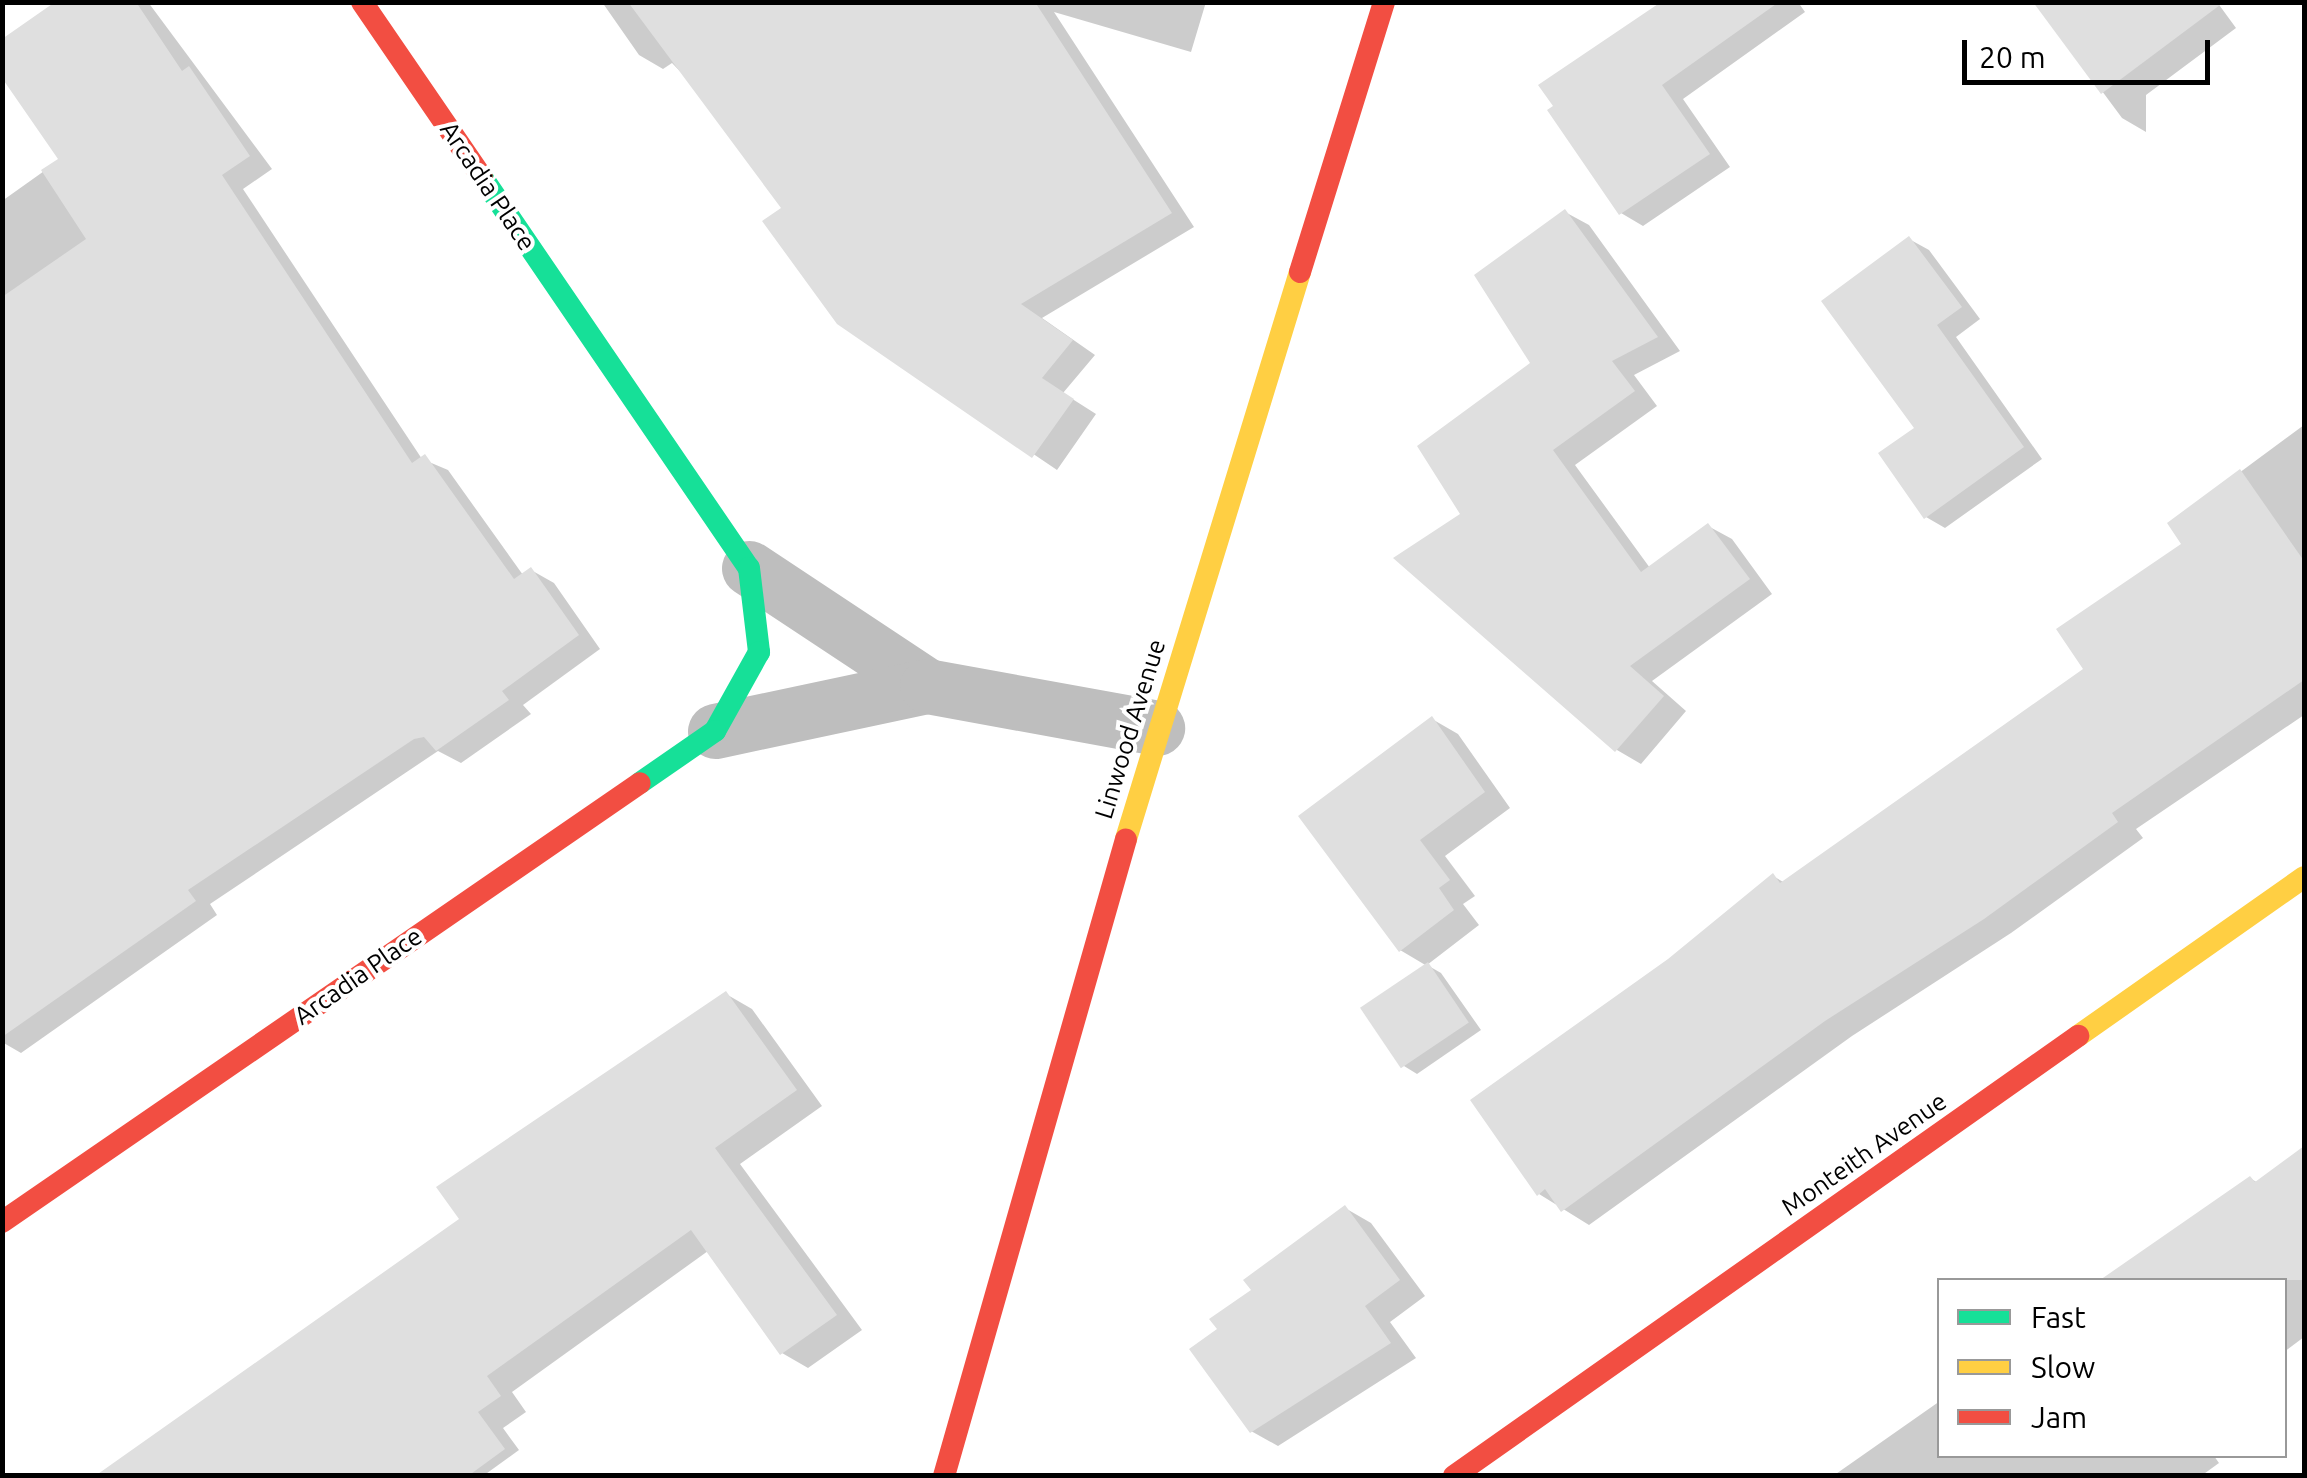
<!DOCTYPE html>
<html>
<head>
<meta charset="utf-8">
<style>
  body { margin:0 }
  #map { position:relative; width:2307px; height:1478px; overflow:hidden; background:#fff; font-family:Ubuntu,sans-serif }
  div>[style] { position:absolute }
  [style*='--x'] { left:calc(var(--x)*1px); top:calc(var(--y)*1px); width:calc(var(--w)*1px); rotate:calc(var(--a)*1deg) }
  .shadow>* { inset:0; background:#0003 }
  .building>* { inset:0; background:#dfdfdf; transform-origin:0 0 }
  .street>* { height:55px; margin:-27.5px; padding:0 27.5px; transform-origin:27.5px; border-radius:27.5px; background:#bebebe }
  .fast>* { height:22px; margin:-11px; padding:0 11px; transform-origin:11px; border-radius:11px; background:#16e098 }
  .slow>* { height:22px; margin:-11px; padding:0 11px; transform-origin:11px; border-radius:11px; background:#ffcf43 }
  .jam>* { height:22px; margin:-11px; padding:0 11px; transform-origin:11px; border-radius:11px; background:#f24e42 }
  span { translate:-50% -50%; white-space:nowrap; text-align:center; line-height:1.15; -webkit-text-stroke:8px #fff; paint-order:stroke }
  .street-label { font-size:25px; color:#000 }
  .frame { position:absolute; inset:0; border:5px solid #000; pointer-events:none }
  .legend { position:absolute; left:1937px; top:1278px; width:350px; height:180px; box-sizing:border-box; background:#fff; border:2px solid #999; margin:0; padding:12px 18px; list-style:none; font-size:30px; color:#000 }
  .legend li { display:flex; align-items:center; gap:20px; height:50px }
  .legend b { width:50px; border:2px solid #999 }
  .scale { position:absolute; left:1962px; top:40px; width:248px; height:45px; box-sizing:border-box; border:5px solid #000; border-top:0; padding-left:12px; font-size:30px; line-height:35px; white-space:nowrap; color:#000; -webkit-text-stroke:8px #fff; paint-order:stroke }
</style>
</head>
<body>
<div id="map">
  <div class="shadow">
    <div style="clip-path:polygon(59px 2px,148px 2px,272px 169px,243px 189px,422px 459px,448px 470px,523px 575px,531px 570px,554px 583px,600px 649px,523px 705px,531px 714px,461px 763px,438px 751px,210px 904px,217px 915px,21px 1053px,2px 1042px,2px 201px,61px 159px)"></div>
    <div style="clip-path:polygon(602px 2px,1206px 2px,1191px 52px,1054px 12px,1194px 227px,1042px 318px,1095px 355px,1063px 393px,1096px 414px,1057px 470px,838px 322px,785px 208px,696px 88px,672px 63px,663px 69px,639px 55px)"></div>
    <div style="clip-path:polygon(1665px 2px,1798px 2px,1805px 12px,1683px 99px,1730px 167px,1643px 226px,1621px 213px)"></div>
    <div style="clip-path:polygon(2036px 2px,2217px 2px,2236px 28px,2146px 95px,2146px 132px,2122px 118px)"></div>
    <div style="clip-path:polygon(1565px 212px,1589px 225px,1680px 351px,1634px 375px,1657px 406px,1575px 465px,1650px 568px,1708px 526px,1732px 539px,1772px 594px,1652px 681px,1686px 711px,1641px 764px,1617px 750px,1463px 515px,1533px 363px)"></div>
    <div style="clip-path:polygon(1909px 239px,1929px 250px,1980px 319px,1956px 337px,2042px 459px,1945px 528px,1926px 517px)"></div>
    <div style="clip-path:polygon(2304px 425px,2304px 715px,2136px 829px,2143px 838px,2011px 933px,1852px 1036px,1589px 1225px,1539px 1194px,1669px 961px,1773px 876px,1785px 883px,2087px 670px,2184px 544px,2170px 524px)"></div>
    <div style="clip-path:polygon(1432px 719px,1458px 734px,1510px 808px,1445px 856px,1475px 896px,1463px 904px,1479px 925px,1427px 965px,1441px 973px,1481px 1030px,1417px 1074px,1404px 1066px,1427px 966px,1400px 950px)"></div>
    <div style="clip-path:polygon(726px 994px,752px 1009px,822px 1106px,740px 1164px,862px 1330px,808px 1368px,782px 1353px,708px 1251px,512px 1392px,526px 1412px,503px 1428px,519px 1450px,483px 1476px,101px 1476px,462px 1220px)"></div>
    <div style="clip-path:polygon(2304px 1149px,2304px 1337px,2284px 1352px,2284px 1280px,2108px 1280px,2250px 1178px,2258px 1183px)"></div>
    <div style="clip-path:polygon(1345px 1208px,1371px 1223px,1425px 1296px,1390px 1322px,1416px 1358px,1278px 1446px,1251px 1431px,1221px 1330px)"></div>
    <div style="clip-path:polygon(1940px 1401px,1940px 1456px,2214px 1456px,2219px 1463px,2201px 1476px,1833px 1476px)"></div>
  </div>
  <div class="building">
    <div style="clip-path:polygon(55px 2px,136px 2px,182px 71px,189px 66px,250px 156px,222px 175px,412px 463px,425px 454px,514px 579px,531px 567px,579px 635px,502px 691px,509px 700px,436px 751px,424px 737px,414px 739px,188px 890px,196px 901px,2px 1037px,2px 297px,86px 239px,41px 170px,58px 159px,2px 78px,2px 39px)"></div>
    <div style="clip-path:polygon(628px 2px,1035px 2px,1172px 213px,1021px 304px,1073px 340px,1042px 378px,1074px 399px,1032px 458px,837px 324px,762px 221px,781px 208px)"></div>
    <div style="clip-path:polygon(1661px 2px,1779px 2px,1662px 85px,1710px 154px,1619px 215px,1547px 110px,1553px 106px,1538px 85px)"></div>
    <div style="clip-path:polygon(2033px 2px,2224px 2px,2101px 94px)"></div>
    <div style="clip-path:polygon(1565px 209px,1658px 337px,1612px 361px,1635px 391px,1553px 450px,1641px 572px,1708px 523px,1750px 579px,1630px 666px,1664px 696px,1615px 752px,1393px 558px,1460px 514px,1417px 446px,1530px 363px,1474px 275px)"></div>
    <div style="clip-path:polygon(1909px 236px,1962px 307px,1937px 325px,2024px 447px,1924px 519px,1878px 453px,1914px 428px,1821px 301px)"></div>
    <div style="clip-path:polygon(2240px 469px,2304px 561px,2304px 680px,2112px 813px,2118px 822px,1984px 919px,1825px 1021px,1561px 1212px,1545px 1189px,1537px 1196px,1470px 1100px,1668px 959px,1773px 873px,1780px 883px,2083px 669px,2056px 629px,2181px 544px,2167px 523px)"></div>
    <div style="clip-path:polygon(1432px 716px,1485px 792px,1420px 840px,1450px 880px,1439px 888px,1454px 910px,1399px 952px,1298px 816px)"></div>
    <div style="left:1428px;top:962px;width:73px;height:82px;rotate:56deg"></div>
    <div style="clip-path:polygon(726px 991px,797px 1090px,715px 1148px,837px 1315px,780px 1355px,691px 1230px,487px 1376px,501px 1396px,478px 1412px,505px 1449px,468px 1476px,95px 1476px,459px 1219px,436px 1187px)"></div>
    <div style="clip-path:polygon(2304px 1146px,2304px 1280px,2100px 1280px,2250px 1176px,2255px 1182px)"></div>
    <div style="clip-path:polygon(1345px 1205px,1400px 1280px,1365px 1306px,1391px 1343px,1250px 1433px,1189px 1349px,1217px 1329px,1209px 1319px,1251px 1290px,1243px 1280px)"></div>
  </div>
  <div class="street">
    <div style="--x:749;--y:568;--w:214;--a:33.5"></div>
    <div style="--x:715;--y:731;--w:217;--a:-12"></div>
    <div style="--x:927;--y:686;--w:234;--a:10.3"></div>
  </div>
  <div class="fast">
    <div style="--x:482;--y:177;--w:473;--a:55.7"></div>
    <div style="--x:749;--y:568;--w:85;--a:83.2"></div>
    <div style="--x:759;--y:652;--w:90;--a:119.1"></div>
    <div style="--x:715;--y:731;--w:91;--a:145.3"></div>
  </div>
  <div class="slow">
    <div style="--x:1126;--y:839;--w:593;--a:-72.94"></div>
    <div style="--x:2078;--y:1036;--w:276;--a:-35.1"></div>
  </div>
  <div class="jam">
    <div style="--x:362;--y:2;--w:212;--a:55.6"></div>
    <div style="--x:1300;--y:272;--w:283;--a:-72.7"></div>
    <div style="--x:2;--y:1222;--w:774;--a:-34.53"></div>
    <div style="--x:944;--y:1476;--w:662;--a:-74.05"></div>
    <div style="--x:1454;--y:1476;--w:764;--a:-35.19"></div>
  </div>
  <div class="street-label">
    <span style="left:488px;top:186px;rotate:56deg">Arcadia Place</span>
    <span style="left:1130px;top:729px;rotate:-73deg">Linwood Avenue</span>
    <span style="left:358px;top:976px;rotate:-35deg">Arcadia Place</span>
    <span style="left:1864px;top:1154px;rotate:-35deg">Monteith Avenue</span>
  </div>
  <div class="frame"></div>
  <ul class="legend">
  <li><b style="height:12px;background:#16e098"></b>Fast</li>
  <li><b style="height:12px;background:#ffcf43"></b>Slow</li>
  <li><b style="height:12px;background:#f24e42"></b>Jam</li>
  </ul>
  <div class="scale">20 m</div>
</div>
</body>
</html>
